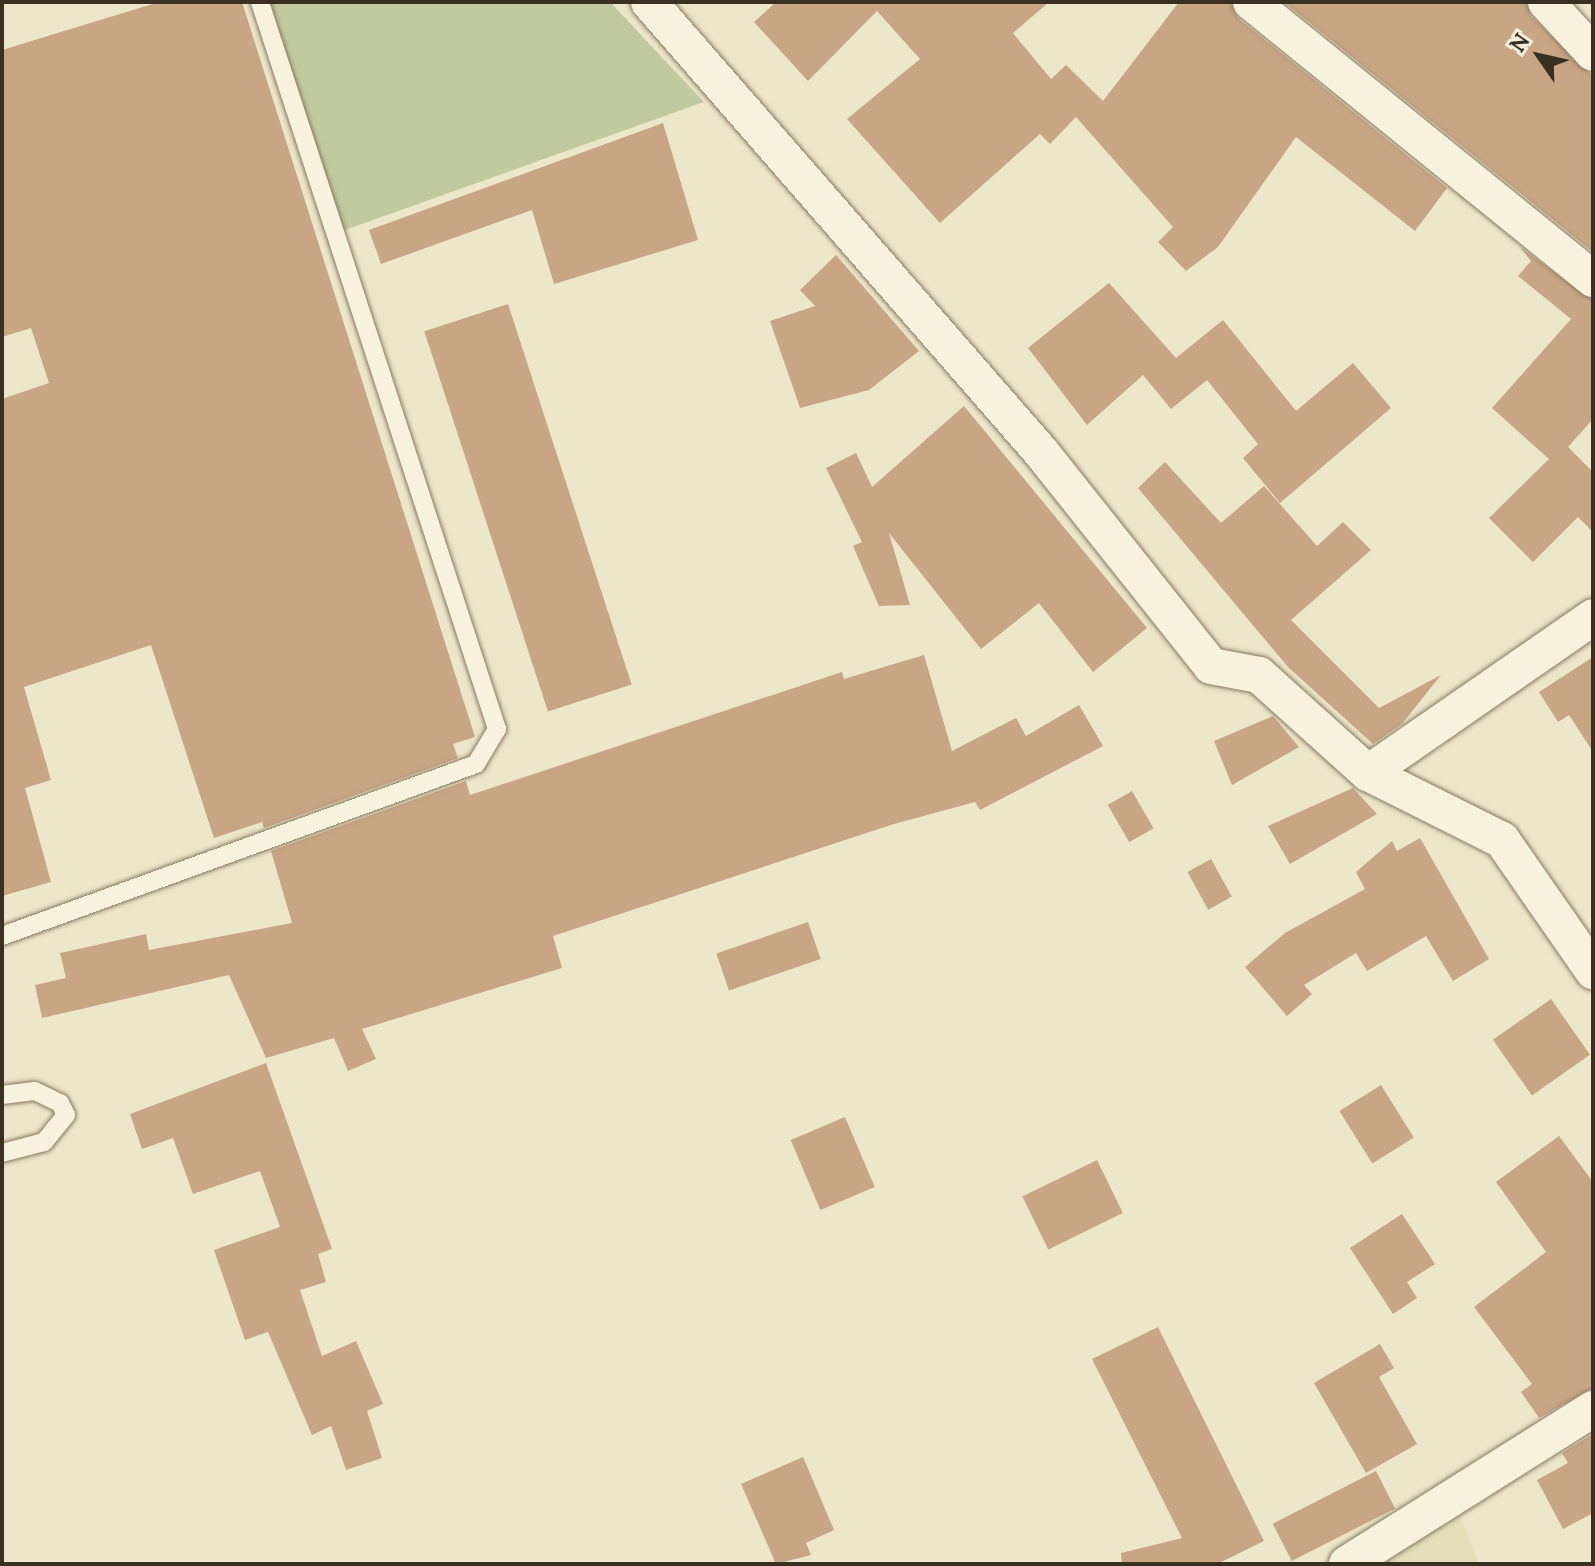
<!DOCTYPE html>
<html>
<head>
<meta charset="utf-8">
<style>
  body { margin:0 }
  #map { position:relative; width:1595px; height:1566px; overflow:hidden; background:#ece6cb; font-family:Lora,serif }
  div>[style] { position:absolute }
  [style*='--x'] { left:calc(var(--x)*1px); top:calc(var(--y)*1px); width:calc(var(--w)*1px); rotate:calc(var(--a)*1deg) }
  .farmland>* { inset:0; background:#e2dfb9 }
  .green>* { inset:0; background:#c1ca9f }
  .building>* { inset:0; background:#c8a683; transform-origin:0 0 }
  .roads { filter:drop-shadow(0 0 2px #887960) drop-shadow(0 0 2px #887960) }
  .service>* { height:18px; margin:-9px; padding:0 9px; transform-origin:9px; border-radius:9px; background:#f7f2de }
  .minor>* { height:36px; margin:-18px; padding:0 18px; transform-origin:18px; border-radius:18px; background:#f7f2de }
  span { translate:-50% -50%; white-space:nowrap; text-align:center; line-height:1.15; -webkit-text-stroke:6px #f4efda; paint-order:stroke }
  .frame { position:absolute; inset:0; border:4px solid #3a3022; pointer-events:none }
  .north { position:absolute; left:1499px; top:16px; width:80px; height:80px; -webkit-text-stroke:6px #f4efda; paint-order:stroke; rotate:304deg; font-size:22px; font-weight:700; line-height:32px; text-align:center; color:#3a3022 }
  .north::after { content:''; display:block; margin:auto; width:28px; height:36px; background:#3a3022; clip-path:polygon(50% 0,100% 100%,50% 72%,0 100%) }
</style>
</head>
<body>
<div id="map">
  <div class="farmland">
    <div style="clip-path:polygon(1454px 1500px,1479px 1564px,1347px 1564px)"></div>
  </div>
  <div class="green">
    <div style="clip-path:polygon(269px 2px,610px 2px,704px 102px,342px 231px)"></div>
  </div>
  <div class="building">
    <div style="clip-path:polygon(159px 2px,242px 2px,475px 737px,453px 744px,458px 758px,264px 828px,262px 822px,214px 838px,151px 645px,24px 687px,51px 780px,25px 788px,51px 882px,2px 896px,2px 399px,49px 383px,31px 328px,2px 337px,2px 50px)"></div>
    <div style="clip-path:polygon(776px 2px,1049px 2px,1013px 33px,1051px 79px,1066px 65px,1103px 101px,1179px 2px,1230px 2px,1238px 18px,1447px 188px,1415px 231px,1296px 137px,1218px 247px,1186px 271px,1158px 242px,1173px 227px,1076px 117px,1050px 144px,1040px 134px,940px 223px,847px 119px,920px 59px,877px 11px,808px 81px,754px 22px)"></div>
    <div style="clip-path:polygon(1284px 2px,1526px 2px,1531px 16px,1593px 76px,1593px 252px)"></div>
    <div style="clip-path:polygon(663px 123px,698px 240px,554px 284px,532px 210px,381px 264px,369px 230px)"></div>
    <div style="clip-path:polygon(1520px 247px,1593px 300px,1593px 419px,1568px 447px,1593px 472px,1593px 532px,1578px 517px,1533px 562px,1489px 518px,1549px 459px,1492px 408px,1571px 319px,1518px 276px,1531px 261px)"></div>
    <div style="clip-path:polygon(836px 255px,919px 351px,869px 390px,800px 408px,770px 321px,815px 306px,800px 290px)"></div>
    <div style="clip-path:polygon(1109px 283px,1176px 358px,1223px 320px,1296px 411px,1353px 363px,1391px 408px,1280px 503px,1243px 458px,1258px 444px,1207px 380px,1171px 409px,1143px 375px,1087px 425px,1028px 348px)"></div>
    <div style="left:508px;top:304px;width:400px;height:88px;rotate:72deg"></div>
    <div style="clip-path:polygon(964px 406px,1147px 628px,1093px 672px,1039px 603px,981px 649px,889px 533px,910px 605px,879px 606px,853px 546px,862px 542px,826px 468px,856px 453px,872px 487px)"></div>
    <div style="clip-path:polygon(1165px 462px,1221px 523px,1264px 486px,1317px 546px,1343px 522px,1371px 550px,1291px 620px,1379px 708px,1441px 675px,1402px 724px,1373px 744px,1288px 667px,1138px 488px)"></div>
    <div style="clip-path:polygon(924px 655px,952px 751px,1016px 718px,1026px 736px,1079px 705px,1103px 746px,980px 810px,975px 802px,894px 824px,553px 936px,562px 968px,362px 1029px,376px 1059px,348px 1071px,334px 1038px,266px 1058px,229px 975px,42px 1018px,35px 985px,66px 978px,60px 953px,146px 934px,149px 950px,292px 923px,271px 851px,466px 781px,470px 795px,842px 672px,844px 679px)"></div>
    <div style="clip-path:polygon(1593px 657px,1593px 752px,1569px 715px,1558px 722px,1539px 692px)"></div>
    <div style="clip-path:polygon(1273px 716px,1299px 747px,1232px 785px,1214px 741px)"></div>
    <div style="clip-path:polygon(1353px 788px,1377px 814px,1290px 864px,1268px 826px)"></div>
    <div style="left:1132px;top:791px;width:43px;height:28px;rotate:60deg"></div>
    <div style="clip-path:polygon(1420px 838px,1489px 959px,1453px 981px,1426px 936px,1367px 971px,1356px 953px,1304px 985px,1312px 994px,1287px 1016px,1245px 967px,1285px 933px,1365px 889px,1356px 872px,1392px 841px,1397px 851px)"></div>
    <div style="left:1211px;top:859px;width:43px;height:27px;rotate:61deg"></div>
    <div style="left:808px;top:922px;width:39px;height:97px;rotate:71deg"></div>
    <div style="left:1551px;top:999px;width:68px;height:71px;rotate:55deg"></div>
    <div style="clip-path:polygon(266px 1063px,332px 1249px,318px 1254px,326px 1282px,300px 1290px,322px 1356px,356px 1341px,383px 1404px,367px 1411px,382px 1458px,346px 1470px,331px 1426px,312px 1435px,268px 1332px,245px 1340px,214px 1250px,280px 1227px,260px 1171px,193px 1194px,173px 1138px,142px 1149px,130px 1114px)"></div>
    <div style="left:1381px;top:1085px;width:62px;height:49px;rotate:58deg"></div>
    <div style="left:845px;top:1117px;width:76px;height:59px;rotate:67deg"></div>
    <div style="clip-path:polygon(1559px 1136px,1593px 1182px,1593px 1388px,1539px 1418px,1521px 1392px,1532px 1384px,1474px 1307px,1546px 1252px,1496px 1182px)"></div>
    <div style="left:1097px;top:1160px;width:59px;height:83px;rotate:64deg"></div>
    <div style="clip-path:polygon(1402px 1214px,1435px 1264px,1407px 1282px,1417px 1298px,1393px 1314px,1350px 1248px)"></div>
    <div style="clip-path:polygon(1158px 1327px,1264px 1541px,1217px 1564px,1122px 1564px,1121px 1553px,1182px 1538px,1092px 1359px)"></div>
    <div style="clip-path:polygon(1380px 1344px,1394px 1368px,1379px 1377px,1417px 1444px,1366px 1473px,1314px 1383px)"></div>
    <div style="clip-path:polygon(1593px 1434px,1593px 1513px,1563px 1529px,1537px 1480px,1568px 1463px,1562px 1453px)"></div>
    <div style="clip-path:polygon(803px 1457px,834px 1530px,806px 1543px,811px 1555px,776px 1564px,741px 1484px)"></div>
    <div style="left:1376px;top:1471px;width:42px;height:116px;rotate:63deg"></div>
  </div>
  <div class="roads">
    <div class="service">
      <div style="--x:2;--y:936;--w:504;--a:-19.94"></div>
      <div style="--x:476;--y:764;--w:41;--a:-59"></div>
      <div style="--x:497;--y:729;--w:765;--a:-108.06"></div>
      <div style="--x:2;--y:1095;--w:33;--a:-7"></div>
      <div style="--x:35;--y:1091;--w:28;--a:26"></div>
      <div style="--x:60;--y:1103;--w:13;--a:63"></div>
      <div style="--x:66;--y:1115;--w:35;--a:129"></div>
      <div style="--x:44;--y:1142;--w:43;--a:165.3"></div>
    </div>
    <div class="minor">
      <div style="--x:649;--y:2;--w:597;--a:48.94"></div>
      <div style="--x:1041;--y:452;--w:273;--a:51.5"></div>
      <div style="--x:1211;--y:666;--w:49;--a:10.6"></div>
      <div style="--x:1259;--y:675;--w:147;--a:42"></div>
      <div style="--x:1368;--y:773;--w:150;--a:26.6"></div>
      <div style="--x:1502;--y:840;--w:160;--a:55.2"></div>
      <div style="--x:1251;--y:2;--w:440;--a:39"></div>
      <div style="--x:1546;--y:2;--w:69;--a:47.3"></div>
      <div style="--x:1368;--y:773;--w:274;--a:-34.7"></div>
      <div style="--x:1347;--y:1564;--w:291;--a:-32.2"></div>
    </div>
  </div>
  <div class="frame"></div>
  <div class="north">N</div>
</div>
</body>
</html>
